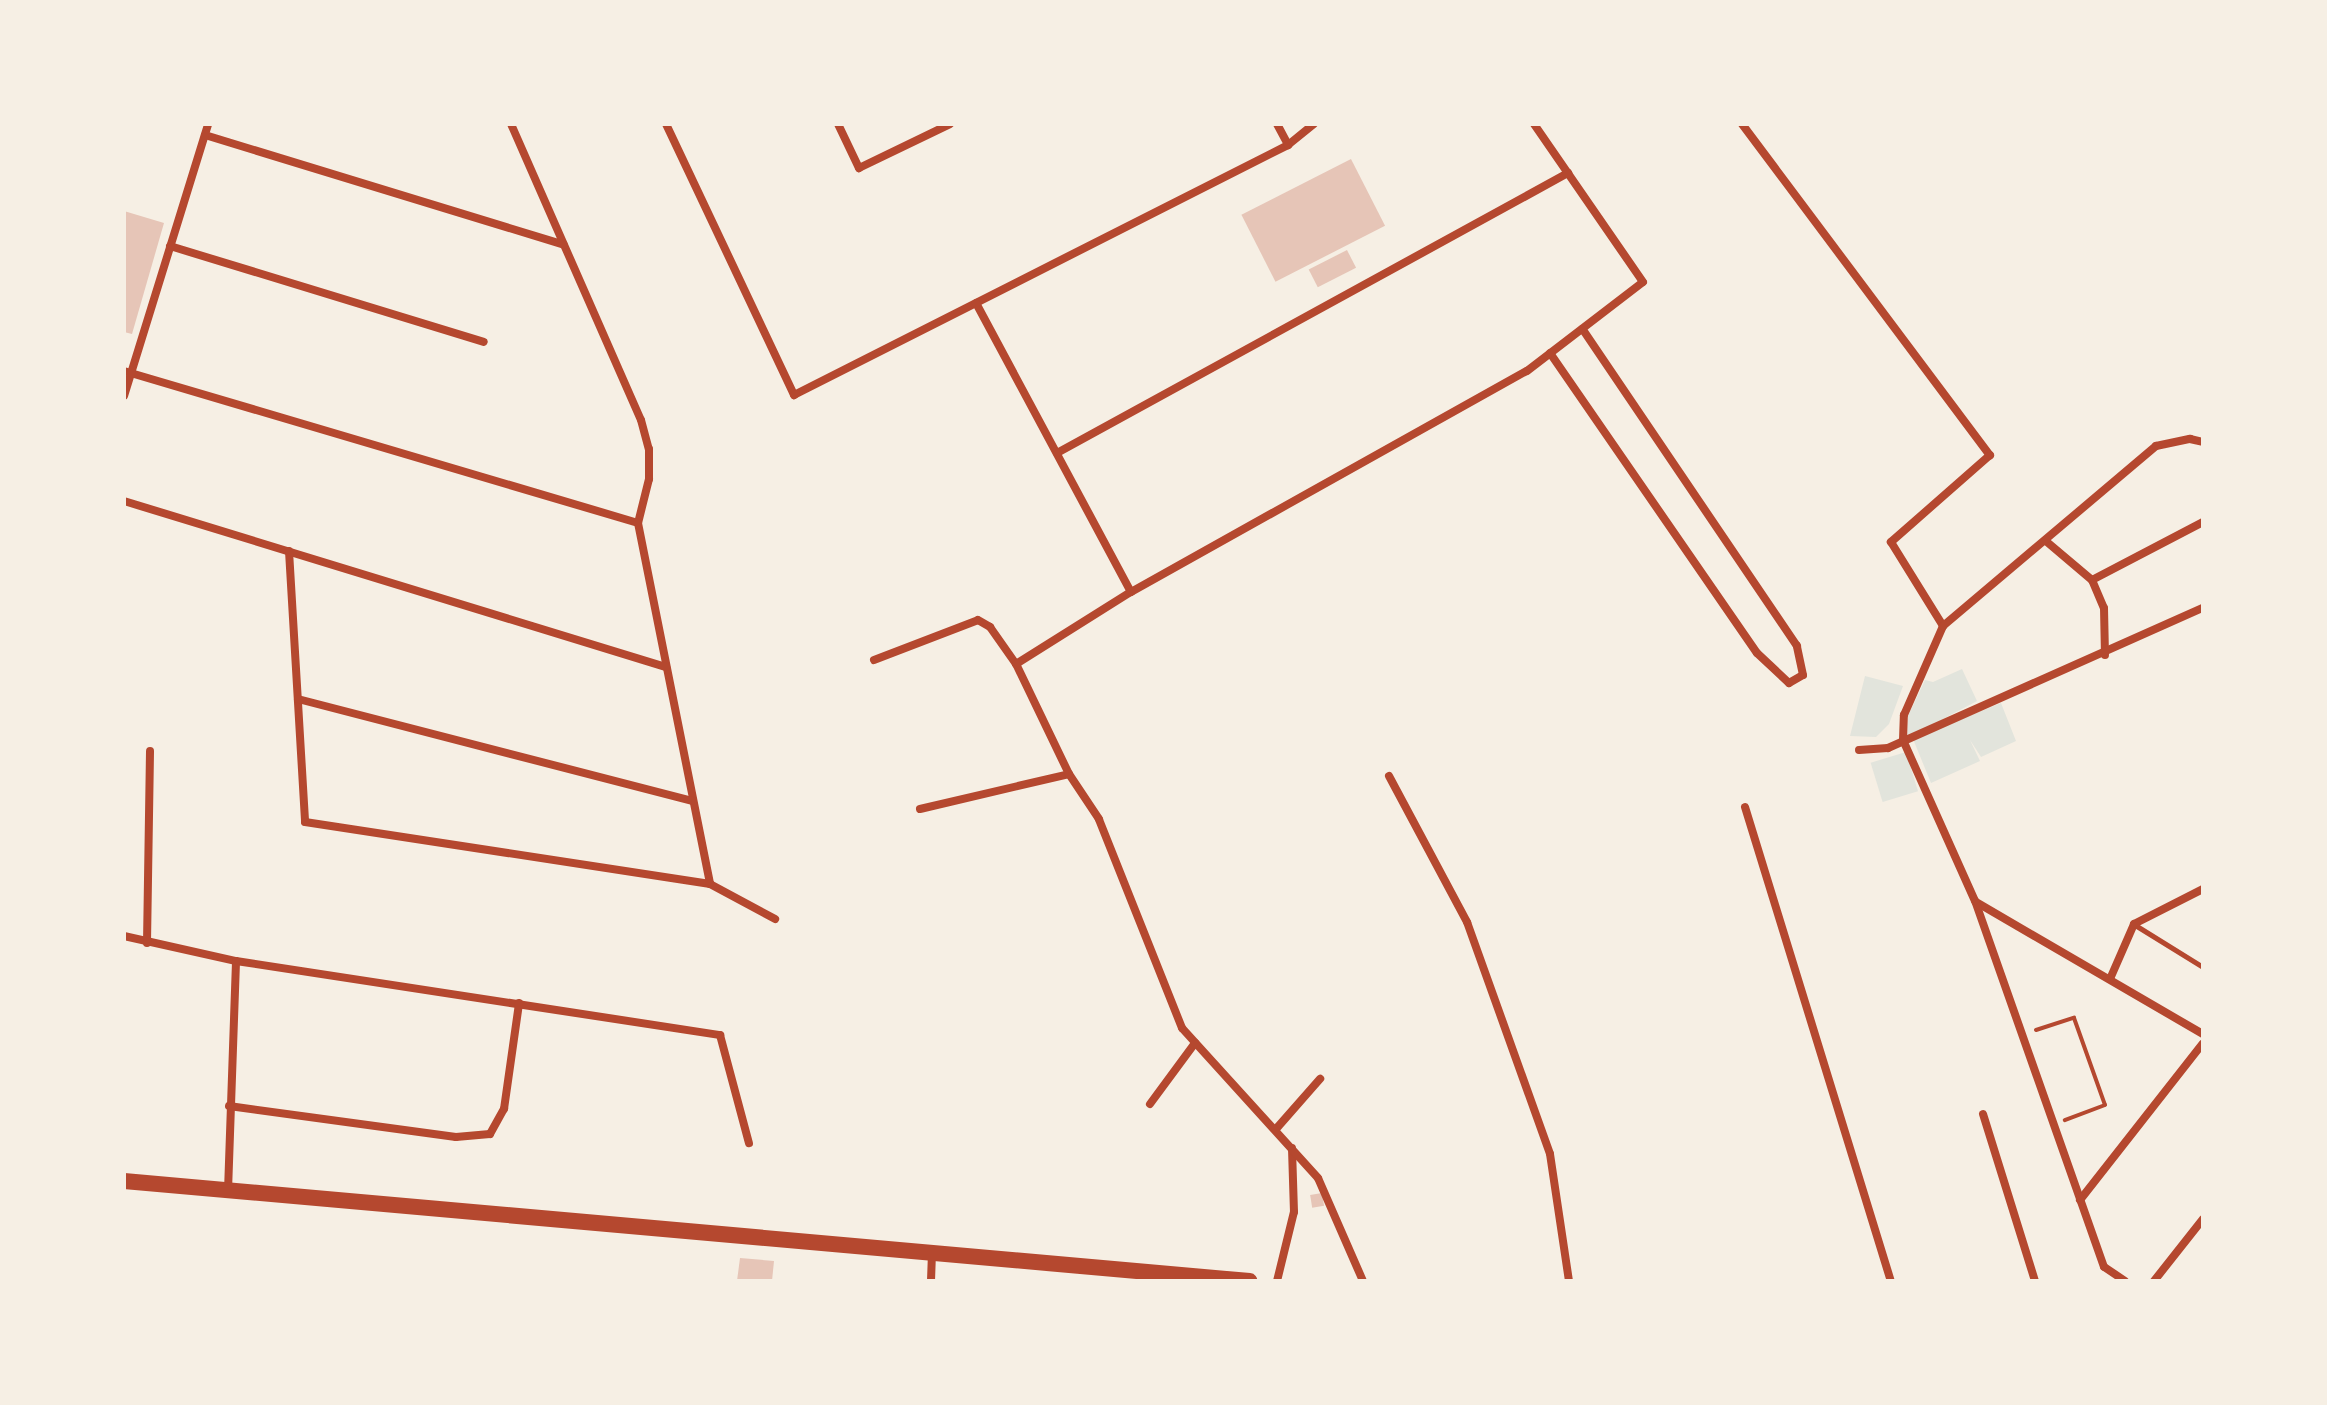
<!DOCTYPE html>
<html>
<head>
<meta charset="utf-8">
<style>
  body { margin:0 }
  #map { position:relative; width:2327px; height:1405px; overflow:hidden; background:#f6efe4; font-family:Roboto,sans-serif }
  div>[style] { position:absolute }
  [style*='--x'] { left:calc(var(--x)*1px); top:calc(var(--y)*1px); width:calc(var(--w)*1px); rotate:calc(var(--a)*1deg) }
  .green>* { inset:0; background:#e2e4dc; transform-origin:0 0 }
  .building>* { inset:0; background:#e6c5b7; transform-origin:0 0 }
  .path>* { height:4px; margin:-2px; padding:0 2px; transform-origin:2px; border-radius:2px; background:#b5482f }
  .service>* { height:5px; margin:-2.5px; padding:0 2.5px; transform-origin:2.5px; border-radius:2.5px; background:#b5482f }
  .minor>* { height:8px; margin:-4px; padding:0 4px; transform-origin:4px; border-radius:4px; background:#b5482f }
  .primary>* { height:16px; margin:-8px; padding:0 8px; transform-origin:8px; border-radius:8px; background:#b5482f }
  span { translate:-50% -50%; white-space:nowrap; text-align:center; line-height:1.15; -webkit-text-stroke:7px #f6efe4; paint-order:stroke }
  .frame { position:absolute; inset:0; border:126px solid #f6efe4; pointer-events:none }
</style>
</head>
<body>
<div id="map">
  <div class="green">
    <div style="clip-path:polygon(1962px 669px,1977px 701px,1907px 738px,1908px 716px,1925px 680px,1933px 682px)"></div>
    <div style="clip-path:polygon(1865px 676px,1903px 686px,1889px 724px,1876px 737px,1850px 736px)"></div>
    <div style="clip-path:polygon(2001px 703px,2016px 741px,1981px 757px,1970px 740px,1980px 761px,1931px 783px,1913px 739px)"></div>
    <div style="left:1906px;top:752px;width:41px;height:37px;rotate:73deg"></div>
  </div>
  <div class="building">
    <div style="left:1351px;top:159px;width:75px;height:123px;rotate:63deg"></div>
    <div style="clip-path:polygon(124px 211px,164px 223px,132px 334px,124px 332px)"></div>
    <div style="left:1347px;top:250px;width:20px;height:43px;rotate:63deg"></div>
    <div style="left:1322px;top:1193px;width:13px;height:12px;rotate:81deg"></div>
    <div style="clip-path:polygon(740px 1258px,774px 1261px,772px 1281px,737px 1281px)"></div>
  </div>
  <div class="path">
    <div style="--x:2036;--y:1030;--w:40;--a:-18"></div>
    <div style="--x:2074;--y:1018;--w:92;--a:70.4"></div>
    <div style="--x:2105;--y:1105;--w:43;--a:159.4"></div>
  </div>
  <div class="service">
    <div style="--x:2135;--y:925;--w:80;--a:31.7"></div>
  </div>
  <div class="minor">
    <div style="--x:511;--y:124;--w:323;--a:66.3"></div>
    <div style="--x:641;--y:420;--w:30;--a:75"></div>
    <div style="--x:649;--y:449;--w:30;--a:90"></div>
    <div style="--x:649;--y:479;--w:45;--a:104"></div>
    <div style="--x:638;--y:523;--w:368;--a:78.7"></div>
    <div style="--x:666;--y:124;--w:300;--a:64.7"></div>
    <div style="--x:794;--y:395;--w:554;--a:-26.84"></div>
    <div style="--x:1288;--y:145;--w:33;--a:-39"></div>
    <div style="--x:838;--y:124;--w:49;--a:64.5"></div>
    <div style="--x:859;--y:168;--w:101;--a:-25.8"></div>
    <div style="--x:1277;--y:124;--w:24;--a:62"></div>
    <div style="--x:1742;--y:124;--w:414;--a:53.2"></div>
    <div style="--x:1990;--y:455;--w:132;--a:138.7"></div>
    <div style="--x:1891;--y:542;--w:99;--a:58.2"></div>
    <div style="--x:205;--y:135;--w:375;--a:17"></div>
    <div style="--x:170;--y:246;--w:328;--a:17"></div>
    <div style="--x:976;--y:303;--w:328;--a:61.8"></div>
    <div style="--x:1550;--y:353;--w:364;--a:55.4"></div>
    <div style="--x:1757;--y:653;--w:44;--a:43.2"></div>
    <div style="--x:1789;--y:683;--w:16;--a:-30"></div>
    <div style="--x:1803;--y:675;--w:30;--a:-102"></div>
    <div style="--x:1797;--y:646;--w:383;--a:-124.1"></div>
    <div style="--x:124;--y:371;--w:536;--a:16.47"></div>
    <div style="--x:124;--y:396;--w:285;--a:-72.8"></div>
    <div style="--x:1057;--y:453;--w:583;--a:-28.72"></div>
    <div style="--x:124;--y:501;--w:567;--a:17.03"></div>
    <div style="--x:2047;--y:542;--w:59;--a:40.2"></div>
    <div style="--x:2092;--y:580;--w:30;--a:67"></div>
    <div style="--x:2104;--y:608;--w:47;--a:88.8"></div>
    <div style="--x:289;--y:551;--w:271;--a:86.6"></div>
    <div style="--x:305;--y:822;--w:410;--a:8.7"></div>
    <div style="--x:710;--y:884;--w:74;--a:28.3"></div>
    <div style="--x:2092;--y:580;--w:125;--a:-27.6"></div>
    <div style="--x:874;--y:660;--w:111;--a:-21"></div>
    <div style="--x:978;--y:620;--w:14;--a:30"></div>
    <div style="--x:990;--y:627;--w:45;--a:54.9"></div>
    <div style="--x:298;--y:699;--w:406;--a:14.5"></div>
    <div style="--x:1859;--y:750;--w:29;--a:-4"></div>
    <div style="--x:1888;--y:748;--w:345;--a:-24"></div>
    <div style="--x:1389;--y:776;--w:166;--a:61.9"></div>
    <div style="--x:1467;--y:922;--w:246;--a:70.3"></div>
    <div style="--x:1550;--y:1154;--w:128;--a:81.5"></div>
    <div style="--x:1745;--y:807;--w:496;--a:72.9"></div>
    <div style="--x:920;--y:809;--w:153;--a:-13.2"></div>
    <div style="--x:1976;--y:902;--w:263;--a:30.2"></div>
    <div style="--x:124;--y:936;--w:115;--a:12.6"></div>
    <div style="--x:236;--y:961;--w:490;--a:8.7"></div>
    <div style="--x:720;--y:1035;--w:112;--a:75"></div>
    <div style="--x:147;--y:943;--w:192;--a:-89.1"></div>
    <div style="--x:2110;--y:979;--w:60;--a:-66.4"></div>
    <div style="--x:2134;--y:924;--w:77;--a:-26.9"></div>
    <div style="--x:1150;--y:1104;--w:76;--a:-53.6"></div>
    <div style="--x:229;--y:1106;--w:229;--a:7.8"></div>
    <div style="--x:456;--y:1137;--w:34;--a:-5"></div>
    <div style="--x:490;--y:1134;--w:29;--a:-61"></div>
    <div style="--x:504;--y:1109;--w:107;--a:-81.9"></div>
    <div style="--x:1983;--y:1114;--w:175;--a:72.7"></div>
    <div style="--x:1276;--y:1129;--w:67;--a:-48.7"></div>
    <div style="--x:228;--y:1191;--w:230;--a:-88"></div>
    <div style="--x:2080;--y:1200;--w:199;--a:-51.9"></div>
    <div style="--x:931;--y:1281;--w:28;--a:-88"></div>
    <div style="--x:1277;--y:1281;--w:71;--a:-76.2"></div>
    <div style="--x:1294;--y:1212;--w:64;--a:-91.8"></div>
    <div style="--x:1363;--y:1281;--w:112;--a:-113.6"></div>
    <div style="--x:1318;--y:1178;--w:202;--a:-132.2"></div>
    <div style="--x:1182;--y:1028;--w:225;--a:-111.7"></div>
    <div style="--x:1099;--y:819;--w:54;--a:-123.7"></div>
    <div style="--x:1069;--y:774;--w:122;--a:-115.7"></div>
    <div style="--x:1016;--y:664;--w:136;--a:-32.1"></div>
    <div style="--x:1131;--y:592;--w:453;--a:-29.2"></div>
    <div style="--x:1527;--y:371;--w:146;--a:-37.5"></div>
    <div style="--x:1643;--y:282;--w:192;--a:-124.6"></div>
    <div style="--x:2125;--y:1281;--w:25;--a:-146"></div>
    <div style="--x:2104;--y:1267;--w:388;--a:-109.4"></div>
    <div style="--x:1975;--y:901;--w:176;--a:-114.1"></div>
    <div style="--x:1903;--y:740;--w:25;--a:-88"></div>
    <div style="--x:1904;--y:715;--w:97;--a:-66.3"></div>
    <div style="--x:1943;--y:626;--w:279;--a:-40.2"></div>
    <div style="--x:2156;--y:446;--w:35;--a:-12"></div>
    <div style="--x:2190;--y:439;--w:13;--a:13"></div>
    <div style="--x:2154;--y:1281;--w:79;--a:-51.7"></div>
  </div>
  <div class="primary">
    <div style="--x:124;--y:1181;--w:1130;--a:5.08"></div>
  </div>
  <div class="frame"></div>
</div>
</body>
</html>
